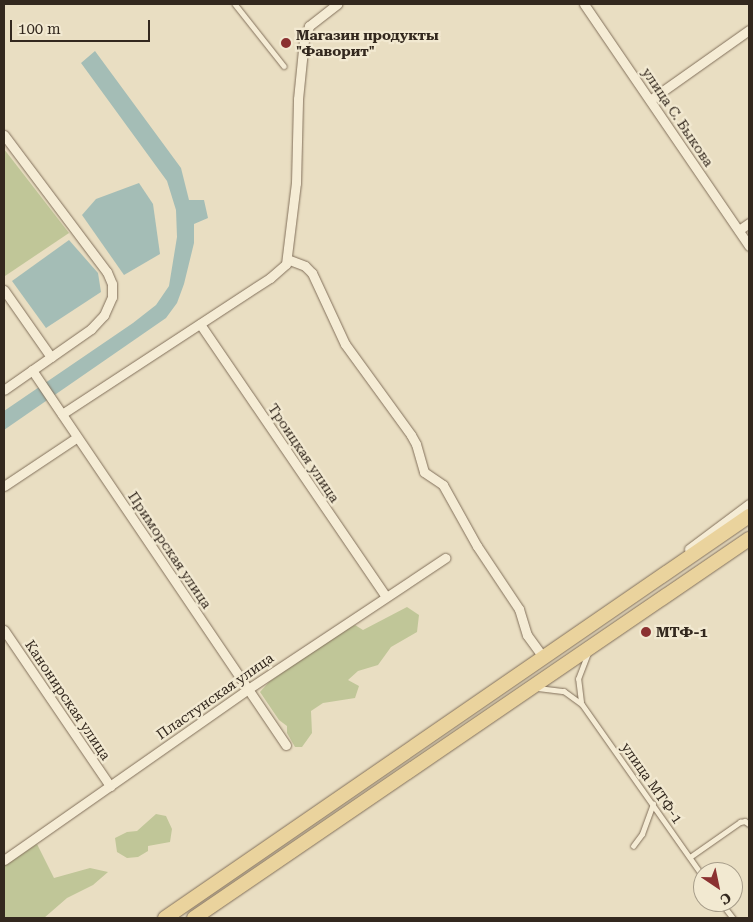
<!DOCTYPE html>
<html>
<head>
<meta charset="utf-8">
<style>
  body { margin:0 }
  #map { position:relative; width:753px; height:922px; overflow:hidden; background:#e9dec2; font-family:"Roboto Serif",serif }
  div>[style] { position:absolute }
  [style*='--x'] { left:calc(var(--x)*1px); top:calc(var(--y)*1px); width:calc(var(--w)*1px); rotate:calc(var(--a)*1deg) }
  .green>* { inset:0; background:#c0c698 }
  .water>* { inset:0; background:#a4bdb6 }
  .roads { filter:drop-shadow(0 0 1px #82705b) drop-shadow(0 0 1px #82705b) }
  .service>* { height:4.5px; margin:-2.25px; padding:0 2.25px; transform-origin:2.25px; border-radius:2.25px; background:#f5ecd5 }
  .minor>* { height:9px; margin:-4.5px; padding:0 4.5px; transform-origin:4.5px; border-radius:4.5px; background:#f5ecd5 }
  .primary>* { height:14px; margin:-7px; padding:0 7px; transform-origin:7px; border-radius:7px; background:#ead39d }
  .dots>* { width:14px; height:14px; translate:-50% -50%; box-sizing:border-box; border:2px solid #f2e9d1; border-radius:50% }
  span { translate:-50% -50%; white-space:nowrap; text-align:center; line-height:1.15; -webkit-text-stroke:4.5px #f2e9d1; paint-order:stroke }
  .poi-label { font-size:14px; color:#33281e; font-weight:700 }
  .left { translate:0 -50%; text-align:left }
  .street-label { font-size:14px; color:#33281e }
  .frame { position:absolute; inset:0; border:5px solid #33281e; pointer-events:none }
  .north { position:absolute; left:693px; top:862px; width:50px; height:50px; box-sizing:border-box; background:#f2e9d1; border:1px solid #a69c89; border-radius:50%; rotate:146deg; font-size:14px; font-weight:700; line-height:20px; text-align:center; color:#33281e }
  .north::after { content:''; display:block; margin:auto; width:18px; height:22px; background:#8b3131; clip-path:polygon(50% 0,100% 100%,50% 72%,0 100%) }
  .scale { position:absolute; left:10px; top:20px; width:140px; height:22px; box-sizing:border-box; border:2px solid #33281e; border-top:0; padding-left:6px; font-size:15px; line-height:18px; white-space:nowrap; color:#33281e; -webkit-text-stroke:4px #f2e9d1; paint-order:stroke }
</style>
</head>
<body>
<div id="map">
  <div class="green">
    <div style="clip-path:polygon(4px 149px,69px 233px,5px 276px,4px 275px)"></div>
    <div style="clip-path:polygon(407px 607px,419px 615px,417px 632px,391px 647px,378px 665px,358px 671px,348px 680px,359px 686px,355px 698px,323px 703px,311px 711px,312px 733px,302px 747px,295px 747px,287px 733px,287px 726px,279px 720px,260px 692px,269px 682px,334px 636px,355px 625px,363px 630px)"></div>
    <div style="clip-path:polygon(156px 814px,166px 816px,172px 829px,170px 842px,148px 846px,148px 851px,138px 857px,127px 858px,117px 852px,115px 838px,127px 832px,137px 831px)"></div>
    <div style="clip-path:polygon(37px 844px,54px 878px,90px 868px,108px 872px,93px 885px,67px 898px,44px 918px,4px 918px,4px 866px)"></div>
  </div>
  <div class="water">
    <div style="clip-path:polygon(95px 51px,181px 168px,189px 200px,204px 200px,208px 218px,194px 224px,194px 243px,184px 284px,177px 303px,166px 318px,4px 430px,4px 411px,133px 323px,156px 305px,169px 286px,177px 237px,176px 210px,167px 181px,81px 63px)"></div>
    <div style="clip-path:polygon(139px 183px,153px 204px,160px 254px,124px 275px,82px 215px,96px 199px)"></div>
    <div style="clip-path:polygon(69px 240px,98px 273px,101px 292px,46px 328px,12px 281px)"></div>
  </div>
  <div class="roads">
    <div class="service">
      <div style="--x:235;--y:4;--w:79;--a:51.7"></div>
      <div style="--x:538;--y:688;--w:26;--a:7"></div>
      <div style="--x:564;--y:691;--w:22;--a:36"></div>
      <div style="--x:582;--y:704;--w:210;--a:54.9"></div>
      <div style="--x:581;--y:702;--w:23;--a:-97"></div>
      <div style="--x:578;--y:679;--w:26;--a:-69"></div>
      <div style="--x:633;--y:846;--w:15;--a:-53"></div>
      <div style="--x:642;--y:834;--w:32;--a:-70"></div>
      <div style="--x:690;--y:857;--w:61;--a:-35"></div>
      <div style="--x:740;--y:822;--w:5;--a:-11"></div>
      <div style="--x:745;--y:821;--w:5;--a:37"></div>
      <div style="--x:721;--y:902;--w:20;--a:53"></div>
    </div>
    <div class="minor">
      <div style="--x:584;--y:4;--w:293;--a:55.7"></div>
      <div style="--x:650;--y:100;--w:121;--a:-35.3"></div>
      <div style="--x:4;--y:135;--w:171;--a:53.1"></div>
      <div style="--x:107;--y:272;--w:13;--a:67"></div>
      <div style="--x:112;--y:284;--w:13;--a:90"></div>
      <div style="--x:112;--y:297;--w:20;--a:114"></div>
      <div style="--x:104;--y:315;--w:19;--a:133"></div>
      <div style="--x:91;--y:329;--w:106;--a:145"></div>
      <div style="--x:739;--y:230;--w:12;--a:-35"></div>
      <div style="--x:287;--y:259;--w:19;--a:21"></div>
      <div style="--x:305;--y:266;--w:10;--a:45"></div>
      <div style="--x:312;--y:273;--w:78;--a:65.1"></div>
      <div style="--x:345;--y:344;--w:112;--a:54"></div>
      <div style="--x:411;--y:435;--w:10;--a:61"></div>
      <div style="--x:416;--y:444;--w:29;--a:74"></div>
      <div style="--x:424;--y:472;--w:23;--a:34"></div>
      <div style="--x:443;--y:485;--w:70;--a:60.9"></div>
      <div style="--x:477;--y:546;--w:76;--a:56.3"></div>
      <div style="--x:519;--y:609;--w:27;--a:73"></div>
      <div style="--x:527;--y:635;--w:29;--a:54"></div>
      <div style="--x:4;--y:290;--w:82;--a:55"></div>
      <div style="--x:200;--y:324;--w:330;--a:55.7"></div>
      <div style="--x:32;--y:370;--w:453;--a:55.9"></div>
      <div style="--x:62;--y:414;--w:249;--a:-33.2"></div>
      <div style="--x:270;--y:278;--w:21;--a:-41"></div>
      <div style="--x:286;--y:264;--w:82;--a:-83"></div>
      <div style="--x:296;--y:183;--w:84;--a:-88.6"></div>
      <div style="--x:298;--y:99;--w:59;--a:-84.2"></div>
      <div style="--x:304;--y:40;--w:15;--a:-70"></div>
      <div style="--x:309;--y:26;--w:36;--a:-38"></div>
      <div style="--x:4;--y:486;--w:87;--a:-33.7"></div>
      <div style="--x:689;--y:549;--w:75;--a:-36.9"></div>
      <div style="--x:4;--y:630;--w:189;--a:55.8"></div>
      <div style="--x:4;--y:860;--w:298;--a:-35"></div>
      <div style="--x:248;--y:689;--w:237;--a:-33.6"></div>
    </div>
    <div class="primary">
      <div style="--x:165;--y:918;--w:709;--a:-34.54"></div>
      <div style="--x:194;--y:918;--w:672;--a:-34.33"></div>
    </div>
  </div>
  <div class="dots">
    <div style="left:286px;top:43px;background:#8b3131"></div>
    <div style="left:646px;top:632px;background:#8b3131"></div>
  </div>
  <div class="poi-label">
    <span class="left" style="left:296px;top:43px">Магазин продукты<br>"Фаворит"</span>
    <span class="left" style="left:656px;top:632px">МТФ-1</span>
  </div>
  <div class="street-label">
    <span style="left:678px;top:117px;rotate:56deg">улица С. Быкова</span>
    <span style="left:304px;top:453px;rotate:56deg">Троицкая улица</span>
    <span style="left:170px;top:550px;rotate:56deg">Приморская улица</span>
    <span style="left:215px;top:696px;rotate:-35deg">Пластунская улица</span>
    <span style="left:68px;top:700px;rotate:56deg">Канонирская улица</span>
    <span style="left:652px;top:783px;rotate:55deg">улица МТФ-1</span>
  </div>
  <div class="frame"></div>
  <div class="north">С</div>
  <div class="scale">100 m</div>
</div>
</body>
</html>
